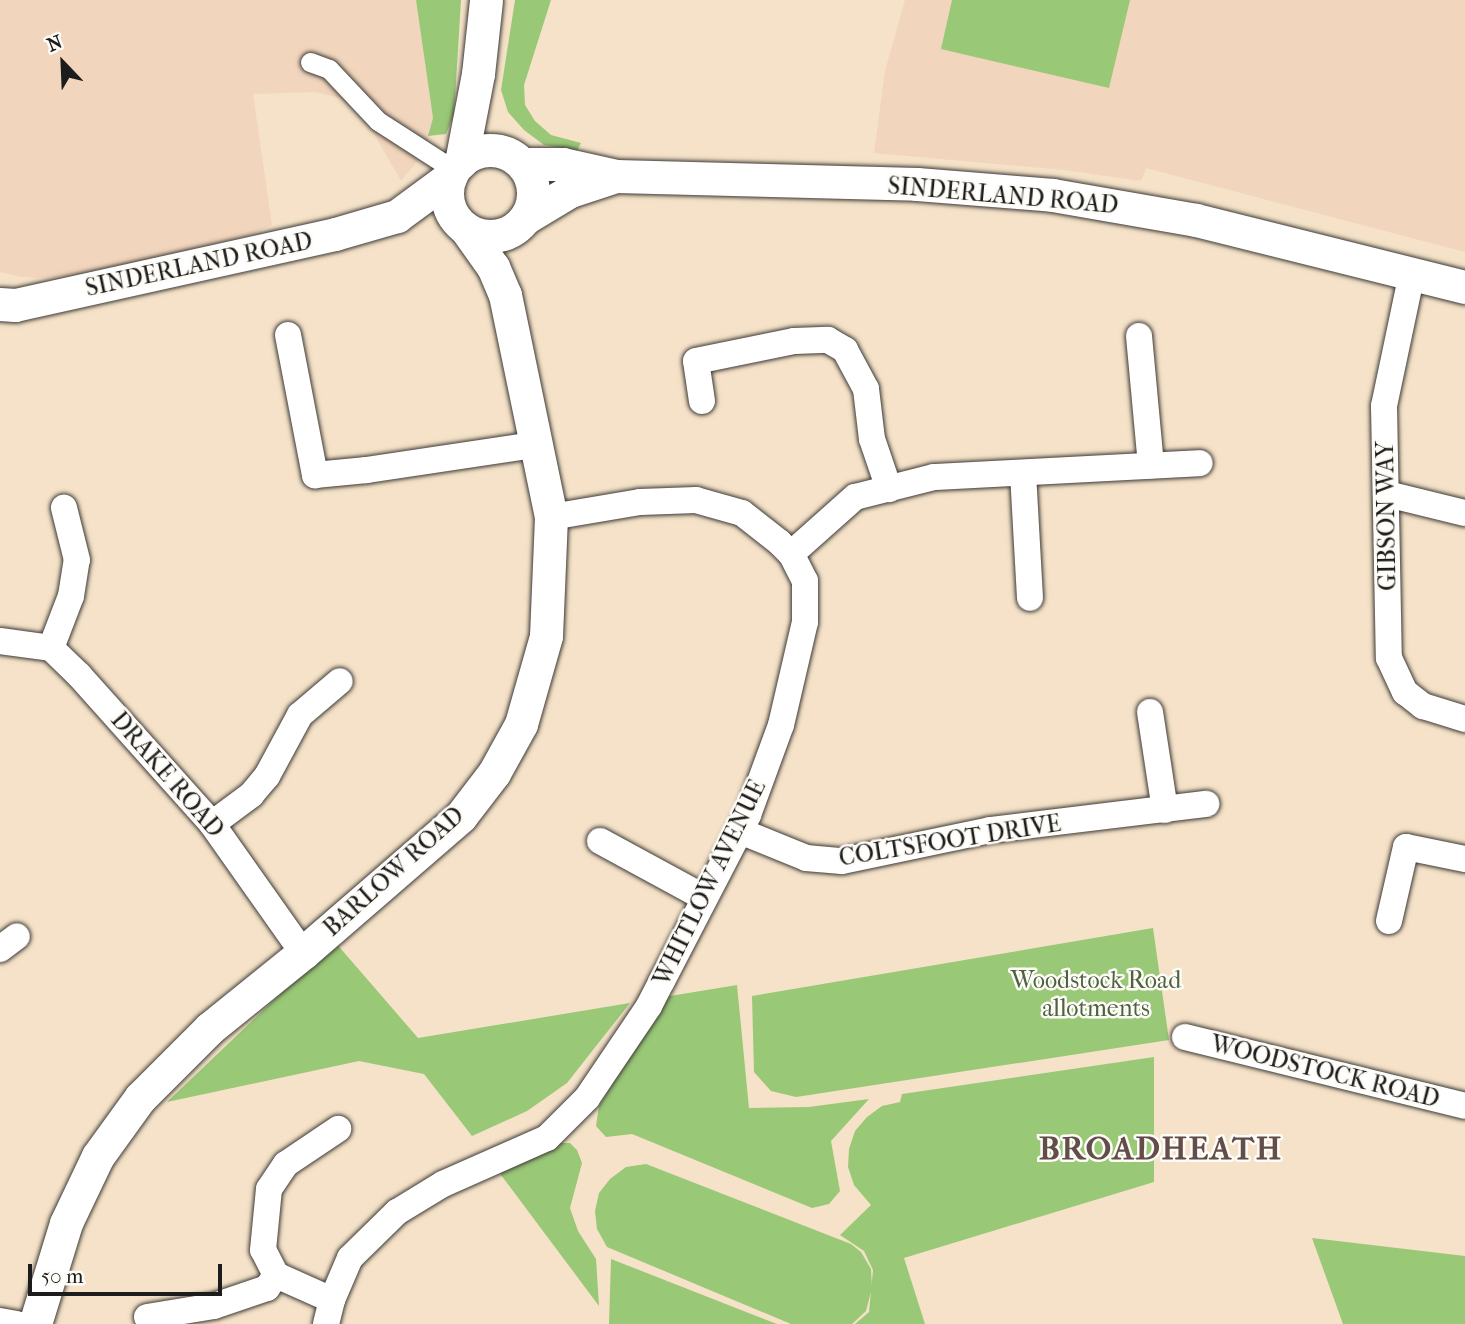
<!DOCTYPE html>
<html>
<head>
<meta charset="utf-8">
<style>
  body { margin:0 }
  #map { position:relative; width:1465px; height:1324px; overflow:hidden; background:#f5e2c8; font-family:"IM FELL French Canon",serif }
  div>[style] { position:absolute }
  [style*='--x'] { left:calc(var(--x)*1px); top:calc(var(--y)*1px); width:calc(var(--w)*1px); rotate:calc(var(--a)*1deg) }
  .built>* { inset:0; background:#f1d5bd }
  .green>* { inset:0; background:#99c877 }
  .roads { filter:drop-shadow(0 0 2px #3d3a36) drop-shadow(0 0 2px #3d3a36) }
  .pedestrian>* { height:19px; margin:-9.5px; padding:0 9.5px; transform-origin:9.5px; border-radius:9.5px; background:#fff }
  .minor>* { height:26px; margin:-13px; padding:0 13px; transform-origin:13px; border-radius:13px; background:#fff }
  .tertiary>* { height:33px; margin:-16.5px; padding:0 16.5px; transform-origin:16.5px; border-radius:16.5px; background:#fff }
  .tertiary>.ring { margin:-16.5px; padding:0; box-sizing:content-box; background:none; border:33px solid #fff; border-radius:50% }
  span { translate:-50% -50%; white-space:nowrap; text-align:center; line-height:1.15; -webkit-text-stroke:5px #fdfcf7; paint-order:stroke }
  .street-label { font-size:24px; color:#1c1c1c }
  .park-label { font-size:24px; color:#4e6140 }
  .district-label { font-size:32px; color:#634d4b; font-weight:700; letter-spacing:2px }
  .north { position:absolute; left:28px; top:28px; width:70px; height:70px; -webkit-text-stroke:5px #fdfcf7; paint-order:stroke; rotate:337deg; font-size:19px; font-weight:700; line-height:28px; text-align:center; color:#1c1c1c }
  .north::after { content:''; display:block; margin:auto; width:24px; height:32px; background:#1c1c1c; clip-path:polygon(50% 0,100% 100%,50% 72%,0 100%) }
  .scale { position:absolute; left:28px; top:1264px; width:194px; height:32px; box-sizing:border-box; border:4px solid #1c1c1c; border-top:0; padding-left:9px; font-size:21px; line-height:24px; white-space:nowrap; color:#1c1c1c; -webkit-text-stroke:5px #fdfcf7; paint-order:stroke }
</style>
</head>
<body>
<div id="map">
  <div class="built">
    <div style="clip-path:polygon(0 0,416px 0,433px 118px,425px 152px,401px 181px,365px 118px,340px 98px,315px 92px,253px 94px,272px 225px,250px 235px,104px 270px,49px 278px,21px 277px,0 272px)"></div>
    <div style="clip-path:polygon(905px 0,1465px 0,1465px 252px,1146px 168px,1141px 181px,1064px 170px,874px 153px,885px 71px)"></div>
  </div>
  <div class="green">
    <div style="clip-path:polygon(416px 0,461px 0,454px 114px,446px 134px,428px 136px,433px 118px)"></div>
    <div style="clip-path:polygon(515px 0,551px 0,524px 85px,525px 105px,535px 121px,551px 135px,581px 143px,577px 151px,544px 145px,524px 130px,508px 112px,501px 90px)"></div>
    <div style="clip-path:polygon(952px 0,1130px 0,1109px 88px,941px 49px)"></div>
    <div style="clip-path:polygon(1153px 928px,1169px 1040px,796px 1097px,771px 1091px,754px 1072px,752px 996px)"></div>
    <div style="clip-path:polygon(335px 942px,418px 1038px,630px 1003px,567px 1083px,527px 1111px,472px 1136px,424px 1074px,359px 1061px,167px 1102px)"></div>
    <div style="clip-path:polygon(737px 985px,749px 1108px,809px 1107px,869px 1099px,831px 1141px,840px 1191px,829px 1204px,812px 1208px,632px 1134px,606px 1137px,596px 1126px,599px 1106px,664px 997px)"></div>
    <div style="clip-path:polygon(1154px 1057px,1154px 1182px,904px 1258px,925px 1324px,855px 1324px,869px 1312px,873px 1270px,864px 1251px,840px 1235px,871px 1205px,854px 1185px,848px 1167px,849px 1149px,855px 1131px,867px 1117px,882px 1106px,900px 1102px,902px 1094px)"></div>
    <div style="clip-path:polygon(558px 1143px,570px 1143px,577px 1150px,582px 1163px,570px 1208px,578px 1231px,596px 1259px,599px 1306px,498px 1171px)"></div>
    <div style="clip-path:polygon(646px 1164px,851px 1244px,861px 1252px,871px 1269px,872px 1288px,866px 1311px,852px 1324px,791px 1324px,607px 1247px,597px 1229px,595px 1211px,599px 1193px,610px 1179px,626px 1167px)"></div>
    <div style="clip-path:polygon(1312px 1238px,1465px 1256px,1465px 1324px,1343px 1324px)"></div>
    <div style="clip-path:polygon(611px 1259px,777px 1324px,609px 1324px)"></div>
  </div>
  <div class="roads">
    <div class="pedestrian">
      <div style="--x:310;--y:62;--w:20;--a:20"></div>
      <div style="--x:329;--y:69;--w:71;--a:46.7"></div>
      <div style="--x:378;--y:121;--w:90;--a:32.8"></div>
    </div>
    <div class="minor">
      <div style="--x:1412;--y:273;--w:136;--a:101.9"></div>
      <div style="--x:1384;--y:406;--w:252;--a:88.9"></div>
      <div style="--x:1389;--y:658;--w:38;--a:65"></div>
      <div style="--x:1405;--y:692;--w:23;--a:38"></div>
      <div style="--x:1423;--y:706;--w:44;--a:17.2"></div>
      <div style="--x:288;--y:335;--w:143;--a:79.1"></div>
      <div style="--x:315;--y:475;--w:52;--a:-5.5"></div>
      <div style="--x:367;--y:470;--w:170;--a:-8.5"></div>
      <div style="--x:1139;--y:336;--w:130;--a:84.7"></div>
      <div style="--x:702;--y:401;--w:40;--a:-98.5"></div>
      <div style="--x:696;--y:361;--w:100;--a:-11.5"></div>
      <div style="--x:794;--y:341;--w:34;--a:-2"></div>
      <div style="--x:828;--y:340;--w:20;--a:30"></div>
      <div style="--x:845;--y:350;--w:44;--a:61.7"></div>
      <div style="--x:866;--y:389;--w:50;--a:83.2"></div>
      <div style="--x:872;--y:439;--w:53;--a:71.2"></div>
      <div style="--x:1023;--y:473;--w:125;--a:86.8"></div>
      <div style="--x:1387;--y:494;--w:80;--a:13.7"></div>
      <div style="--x:791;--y:554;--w:86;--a:-41.7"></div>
      <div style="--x:855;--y:497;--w:81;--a:-14.2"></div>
      <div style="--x:934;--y:477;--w:266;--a:-3"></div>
      <div style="--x:0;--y:641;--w:51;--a:7.8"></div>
      <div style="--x:51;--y:648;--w:39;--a:44"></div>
      <div style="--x:79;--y:675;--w:200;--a:48.2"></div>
      <div style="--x:212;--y:824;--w:158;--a:54.8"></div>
      <div style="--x:51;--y:648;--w:56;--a:-69"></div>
      <div style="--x:71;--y:596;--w:36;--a:-81"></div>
      <div style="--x:77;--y:560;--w:54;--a:-104"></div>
      <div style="--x:1150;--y:712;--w:99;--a:81.3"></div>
      <div style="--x:212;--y:824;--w:49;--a:-36.6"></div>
      <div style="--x:251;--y:795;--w:25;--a:-50"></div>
      <div style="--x:267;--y:776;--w:69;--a:-61.6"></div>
      <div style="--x:300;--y:715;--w:52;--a:-40.4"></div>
      <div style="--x:740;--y:831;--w:71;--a:22.2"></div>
      <div style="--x:806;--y:858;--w:36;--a:5"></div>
      <div style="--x:842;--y:861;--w:151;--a:-11.8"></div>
      <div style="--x:990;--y:830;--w:218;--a:-6.9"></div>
      <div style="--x:600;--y:841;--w:119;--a:28.5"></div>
      <div style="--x:1389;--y:921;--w:76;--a:-77.1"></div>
      <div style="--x:1406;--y:847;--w:60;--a:11.5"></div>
      <div style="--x:0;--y:949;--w:21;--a:-37"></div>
      <div style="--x:1185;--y:1037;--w:288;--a:13.8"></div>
      <div style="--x:332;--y:1300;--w:61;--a:-155.9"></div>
      <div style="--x:276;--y:1275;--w:28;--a:-117"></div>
      <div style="--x:263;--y:1250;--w:61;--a:-84.4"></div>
      <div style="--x:269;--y:1189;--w:30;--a:-56"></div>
      <div style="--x:286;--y:1164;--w:63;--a:-33.9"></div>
      <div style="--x:147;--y:1317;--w:68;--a:-9.3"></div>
      <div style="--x:214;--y:1306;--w:56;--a:-18.8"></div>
      <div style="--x:267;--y:1288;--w:16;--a:-55"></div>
      <div style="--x:0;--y:1321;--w:17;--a:10"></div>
      <div style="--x:326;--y:1324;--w:25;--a:-76"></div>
      <div style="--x:332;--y:1300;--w:46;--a:-66.8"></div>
      <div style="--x:350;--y:1258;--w:66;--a:-44.4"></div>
      <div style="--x:397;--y:1212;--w:54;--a:-31.3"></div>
      <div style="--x:443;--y:1184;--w:114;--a:-23.9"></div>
      <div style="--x:547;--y:1138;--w:57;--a:-45"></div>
      <div style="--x:587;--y:1098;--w:111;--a:-56"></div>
      <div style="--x:649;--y:1006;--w:28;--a:-63"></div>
      <div style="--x:662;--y:981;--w:187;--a:-62.6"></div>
      <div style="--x:748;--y:815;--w:96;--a:-69.9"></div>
      <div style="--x:781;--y:725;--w:106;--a:-76.9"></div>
      <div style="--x:805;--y:622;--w:41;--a:-90"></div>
      <div style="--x:805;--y:581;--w:30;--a:-117"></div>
      <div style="--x:791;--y:554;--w:17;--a:-135"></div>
      <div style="--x:779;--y:542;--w:47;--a:-141.9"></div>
      <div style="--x:742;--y:513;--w:48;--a:-164.2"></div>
      <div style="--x:696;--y:500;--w:56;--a:178"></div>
      <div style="--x:640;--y:502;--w:90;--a:170.4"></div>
    </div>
    <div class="tertiary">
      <div class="ring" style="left:447px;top:150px;width:53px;height:53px"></div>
      <div style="--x:461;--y:162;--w:90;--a:-79.1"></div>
      <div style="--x:478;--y:74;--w:74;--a:-83.8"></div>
      <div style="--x:522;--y:164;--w:41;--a:0"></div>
      <div style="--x:563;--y:164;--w:54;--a:12.8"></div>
      <div style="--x:616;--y:176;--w:301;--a:1.5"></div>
      <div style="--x:917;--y:184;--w:136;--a:4.6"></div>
      <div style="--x:1053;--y:195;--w:145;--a:9.9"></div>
      <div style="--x:1196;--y:220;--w:277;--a:14"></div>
      <div style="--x:527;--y:217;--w:50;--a:-31.2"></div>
      <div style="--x:570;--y:191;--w:48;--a:-18.1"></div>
      <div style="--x:0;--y:304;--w:15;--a:4"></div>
      <div style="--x:15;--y:305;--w:328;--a:-12.5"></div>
      <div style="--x:335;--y:234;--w:65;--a:-16.2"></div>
      <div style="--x:397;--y:216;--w:66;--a:-36.3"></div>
      <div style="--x:35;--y:1324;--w:106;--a:-72.9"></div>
      <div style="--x:66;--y:1223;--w:74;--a:-64.5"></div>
      <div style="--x:98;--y:1156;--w:72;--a:-54.1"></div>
      <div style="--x:140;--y:1098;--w:99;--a:-45"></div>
      <div style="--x:210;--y:1028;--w:119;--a:-38.9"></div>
      <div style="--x:303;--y:953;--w:209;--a:-40.9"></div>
      <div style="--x:461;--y:816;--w:54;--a:-52.5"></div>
      <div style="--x:494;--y:773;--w:56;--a:-61.1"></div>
      <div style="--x:521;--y:724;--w:91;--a:-74.1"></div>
      <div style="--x:546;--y:636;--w:119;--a:-87.6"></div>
      <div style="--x:551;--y:517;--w:227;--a:-101.7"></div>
      <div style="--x:505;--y:295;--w:30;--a:-113"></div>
      <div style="--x:493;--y:267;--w:47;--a:-125.4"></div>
    </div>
  </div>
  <div class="street-label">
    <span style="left:1003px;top:196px;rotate:5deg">SINDERLAND ROAD</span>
    <span style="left:199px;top:265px;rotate:-12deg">SINDERLAND ROAD</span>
    <span style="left:1387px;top:516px;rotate:-91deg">GIBSON WAY</span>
    <span style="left:167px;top:775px;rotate:49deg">DRAKE ROAD</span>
    <span style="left:950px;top:841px;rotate:-9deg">COLTSFOOT DRIVE</span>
    <span style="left:394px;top:872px;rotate:-42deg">BARLOW ROAD</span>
    <span style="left:710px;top:883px;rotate:-64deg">WHITLOW AVENUE</span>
    <span style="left:1325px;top:1072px;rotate:14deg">WOODSTOCK ROAD</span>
  </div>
  <div class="park-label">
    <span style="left:1096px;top:995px">Woodstock Road<br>allotments</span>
  </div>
  <div class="district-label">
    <span style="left:1161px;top:1149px">BROADHEATH</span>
  </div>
  <div class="north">N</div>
  <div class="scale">50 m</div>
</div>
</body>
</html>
